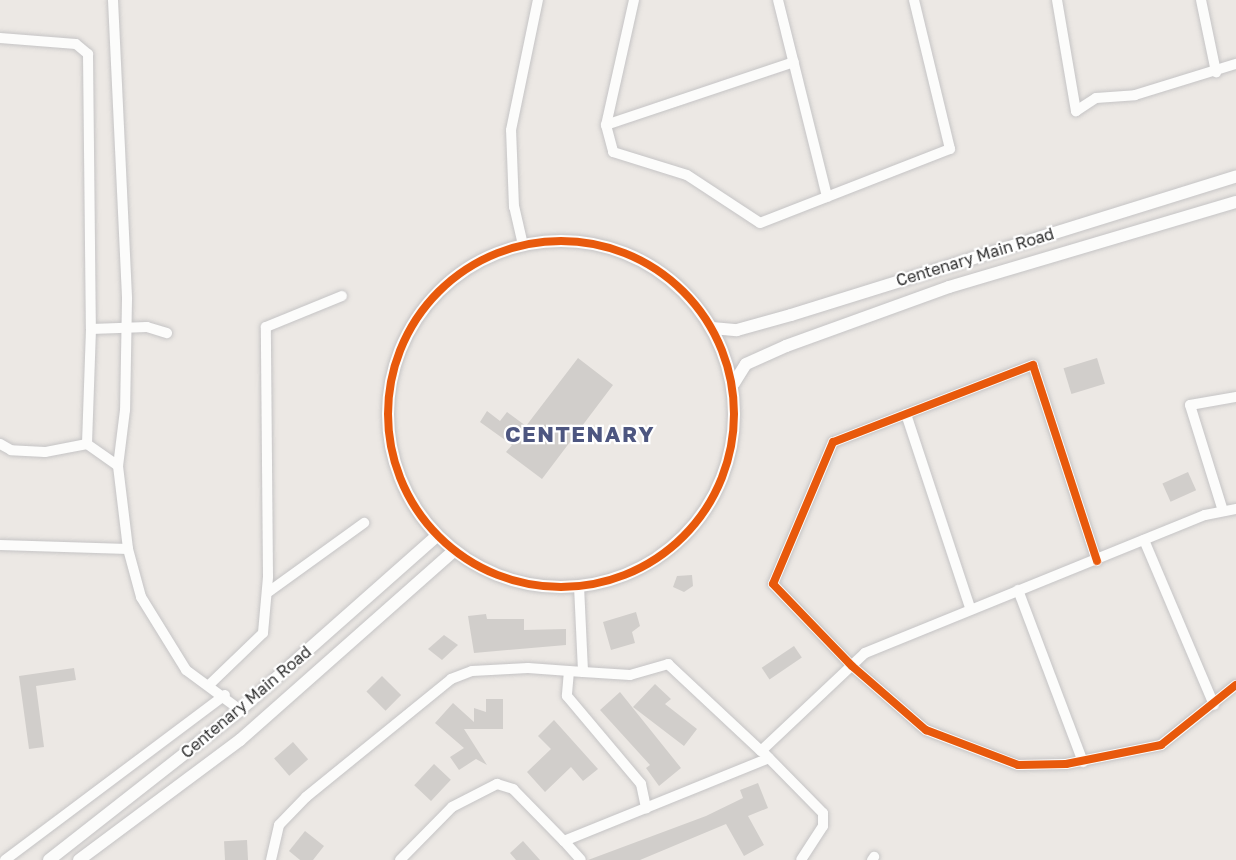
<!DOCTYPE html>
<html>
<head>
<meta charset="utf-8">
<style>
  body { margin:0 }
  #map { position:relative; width:1236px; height:860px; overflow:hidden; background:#ece8e4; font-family:"Golos Text",sans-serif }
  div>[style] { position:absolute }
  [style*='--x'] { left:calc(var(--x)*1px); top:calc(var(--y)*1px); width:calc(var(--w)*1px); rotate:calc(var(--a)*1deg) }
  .building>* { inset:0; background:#d1cecb; transform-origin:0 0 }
  .roads { filter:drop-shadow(0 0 2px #c5c4c5) drop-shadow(0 0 2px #c5c4c5) }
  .minor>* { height:10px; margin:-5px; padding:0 5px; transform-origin:5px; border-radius:5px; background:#fcfcfb }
  .tertiary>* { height:12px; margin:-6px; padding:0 6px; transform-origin:6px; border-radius:6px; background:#fcfcfb }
  .tertiary>.ring { margin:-6px; padding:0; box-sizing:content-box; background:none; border:12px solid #fcfcfb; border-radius:50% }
  .cycleway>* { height:8px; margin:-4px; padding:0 4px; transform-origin:4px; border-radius:4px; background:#e8590c }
  .cycleway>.ring { margin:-4px; padding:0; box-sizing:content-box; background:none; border:8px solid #e8590c; border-radius:50% }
  span { translate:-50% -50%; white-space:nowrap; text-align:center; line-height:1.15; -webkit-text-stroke:4.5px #fff; paint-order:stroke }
  .street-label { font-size:16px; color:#2e2e2e }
  .district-label { font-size:22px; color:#4d5680; font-weight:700; letter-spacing:1.5px }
</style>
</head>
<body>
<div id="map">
  <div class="building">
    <div style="clip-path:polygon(578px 358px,613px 385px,542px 479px,506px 452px,512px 445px,480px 422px,487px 411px,500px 421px,507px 412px,526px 426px)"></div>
    <div style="left:1097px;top:358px;width:27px;height:35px;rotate:73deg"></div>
    <div style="left:1188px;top:472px;width:20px;height:28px;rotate:66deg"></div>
    <div style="clip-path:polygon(692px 575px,693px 586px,684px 592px,673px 587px,677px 576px)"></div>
    <div style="clip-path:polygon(636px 612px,640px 626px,632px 632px,635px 643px,611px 650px,603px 622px)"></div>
    <div style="clip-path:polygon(486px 614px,487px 619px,524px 619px,524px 630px,566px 629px,566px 645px,474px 653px,468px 616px)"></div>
    <div style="clip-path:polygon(444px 635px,458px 645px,442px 660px,428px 649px)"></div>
    <div style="left:794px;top:646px;width:14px;height:39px;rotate:56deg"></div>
    <div style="clip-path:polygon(74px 668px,76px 680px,36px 686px,44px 747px,29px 749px,19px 676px)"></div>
    <div style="left:382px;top:676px;width:27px;height:22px;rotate:45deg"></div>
    <div style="clip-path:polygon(655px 684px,671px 699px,665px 704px,697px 729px,684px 746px,633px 707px)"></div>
    <div style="clip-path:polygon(620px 692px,681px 768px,659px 786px,646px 768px,650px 765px,600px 710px)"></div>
    <div style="clip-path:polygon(486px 699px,503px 699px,503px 729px,464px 729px,487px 765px,476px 759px,459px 770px,450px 757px,464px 748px,435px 723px,453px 703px,474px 722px,474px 708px,486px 712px)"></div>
    <div style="clip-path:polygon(554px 720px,598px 769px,583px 781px,571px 767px,545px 792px,527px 772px,551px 749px,538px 736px)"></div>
    <div style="left:293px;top:742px;width:23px;height:25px;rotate:49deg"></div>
    <div style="left:434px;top:764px;width:23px;height:29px;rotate:43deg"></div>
    <div style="clip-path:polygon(758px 783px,768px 808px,748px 816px,764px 845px,744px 856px,726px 824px,640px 860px,588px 860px,706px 816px,743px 798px,740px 790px)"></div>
    <div style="clip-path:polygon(305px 831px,324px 846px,313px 860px,300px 860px,289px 851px)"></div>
    <div style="left:247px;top:840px;width:20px;height:23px;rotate:87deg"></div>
    <div style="clip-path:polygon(523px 841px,540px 860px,516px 860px,510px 853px)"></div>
  </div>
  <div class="roads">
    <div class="minor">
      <div style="--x:113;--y:0;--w:299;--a:87.3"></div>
      <div style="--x:127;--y:299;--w:111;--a:91"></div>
      <div style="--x:125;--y:410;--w:56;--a:97.1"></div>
      <div style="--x:634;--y:0;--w:128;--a:102.6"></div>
      <div style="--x:606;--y:125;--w:28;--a:75"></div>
      <div style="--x:613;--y:152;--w:77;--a:17.3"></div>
      <div style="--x:687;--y:175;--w:87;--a:33.3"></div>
      <div style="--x:760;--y:223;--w:204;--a:-21.3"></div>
      <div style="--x:950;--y:149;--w:153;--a:-103.6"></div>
      <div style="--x:778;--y:0;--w:203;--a:76"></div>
      <div style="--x:1057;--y:0;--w:113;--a:80.3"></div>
      <div style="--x:1076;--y:111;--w:24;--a:-33"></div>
      <div style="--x:1096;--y:98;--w:39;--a:-4"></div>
      <div style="--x:1135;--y:95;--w:106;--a:-17.1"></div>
      <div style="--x:1201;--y:0;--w:74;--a:78.2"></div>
      <div style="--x:0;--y:38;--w:76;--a:4.5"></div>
      <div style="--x:76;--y:44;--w:16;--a:40"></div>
      <div style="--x:88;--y:54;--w:275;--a:89.4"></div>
      <div style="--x:91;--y:329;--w:115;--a:92"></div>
      <div style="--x:87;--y:444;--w:43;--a:169.2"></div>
      <div style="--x:45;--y:452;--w:34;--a:-177"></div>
      <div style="--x:11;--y:450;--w:13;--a:-151"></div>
      <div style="--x:606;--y:125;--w:198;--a:-18.5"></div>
      <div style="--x:523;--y:245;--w:39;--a:-103"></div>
      <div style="--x:514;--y:207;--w:77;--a:-92.2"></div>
      <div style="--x:511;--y:130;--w:133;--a:-78.3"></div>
      <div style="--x:91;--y:329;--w:56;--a:-2"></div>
      <div style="--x:147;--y:327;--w:21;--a:17"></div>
      <div style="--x:906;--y:414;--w:203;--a:71.7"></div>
      <div style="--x:87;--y:444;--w:38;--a:35"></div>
      <div style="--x:118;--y:466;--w:84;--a:83.1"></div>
      <div style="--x:1223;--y:511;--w:111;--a:-107.3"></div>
      <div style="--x:1190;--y:405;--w:47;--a:-9.9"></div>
      <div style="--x:1144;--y:540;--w:179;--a:67"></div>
      <div style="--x:0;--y:545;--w:128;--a:1.8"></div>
      <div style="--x:128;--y:549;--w:50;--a:74.8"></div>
      <div style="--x:141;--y:597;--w:86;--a:58.3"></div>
      <div style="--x:186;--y:670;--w:67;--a:36.5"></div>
      <div style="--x:1097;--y:561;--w:206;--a:-108.1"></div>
      <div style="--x:1033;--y:365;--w:214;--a:158.9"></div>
      <div style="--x:833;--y:442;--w:154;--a:112.9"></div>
      <div style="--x:773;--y:584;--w:114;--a:46.1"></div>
      <div style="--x:852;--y:666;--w:98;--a:40.9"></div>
      <div style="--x:926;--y:730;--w:98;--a:20.8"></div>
      <div style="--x:1018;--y:765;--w:48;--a:-1.2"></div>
      <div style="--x:1066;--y:764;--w:97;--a:-11.3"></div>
      <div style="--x:1161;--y:745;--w:96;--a:-38.7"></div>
      <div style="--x:579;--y:586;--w:86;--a:87.3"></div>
      <div style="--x:583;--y:672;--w:47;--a:3.7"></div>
      <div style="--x:630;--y:675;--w:40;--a:-16"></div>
      <div style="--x:668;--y:664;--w:127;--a:43.1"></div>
      <div style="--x:761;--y:751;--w:143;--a:-43.3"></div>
      <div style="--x:865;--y:653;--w:367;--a:-22.1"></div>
      <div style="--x:1205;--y:515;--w:32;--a:-11"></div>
      <div style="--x:1018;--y:590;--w:184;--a:69.3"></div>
      <div style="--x:267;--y:593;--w:120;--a:-35.8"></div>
      <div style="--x:569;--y:671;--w:25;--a:95"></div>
      <div style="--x:567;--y:696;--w:115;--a:49.9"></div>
      <div style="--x:641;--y:784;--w:25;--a:78"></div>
      <div style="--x:209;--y:685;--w:75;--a:-43.9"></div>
      <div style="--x:263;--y:633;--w:56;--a:-84.9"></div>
      <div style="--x:268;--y:577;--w:250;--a:-90.5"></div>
      <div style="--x:266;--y:327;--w:82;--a:-22.2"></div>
      <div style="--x:764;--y:753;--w:84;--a:45.5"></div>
      <div style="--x:823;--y:813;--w:13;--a:90"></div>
      <div style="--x:823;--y:826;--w:40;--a:122.9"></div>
      <div style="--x:564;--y:841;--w:25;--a:48"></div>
      <div style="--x:5;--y:860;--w:275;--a:-36.9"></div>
      <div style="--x:271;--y:860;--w:36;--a:-77"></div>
      <div style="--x:279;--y:825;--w:39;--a:-46"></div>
      <div style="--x:306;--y:797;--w:187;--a:-39.1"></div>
      <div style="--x:451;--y:679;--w:22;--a:-21"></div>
      <div style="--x:472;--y:671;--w:56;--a:-3.1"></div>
      <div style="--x:528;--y:668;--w:55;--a:4.2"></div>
      <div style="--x:400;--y:860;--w:74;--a:-45.5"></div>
      <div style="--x:452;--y:807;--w:51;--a:-27.1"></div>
      <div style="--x:497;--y:784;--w:17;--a:17"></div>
      <div style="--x:513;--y:789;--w:73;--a:45.6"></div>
      <div style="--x:564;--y:841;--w:221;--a:-22"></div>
      <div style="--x:872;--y:860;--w:4;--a:-56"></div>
    </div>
    <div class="tertiary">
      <div class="ring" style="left:388px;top:241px;width:334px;height:334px"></div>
      <div style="--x:712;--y:328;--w:25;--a:5"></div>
      <div style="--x:737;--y:330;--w:56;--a:-15.5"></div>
      <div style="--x:791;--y:315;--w:466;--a:-17.3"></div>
      <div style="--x:734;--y:383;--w:22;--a:-58"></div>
      <div style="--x:746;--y:364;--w:44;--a:-24.2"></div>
      <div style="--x:786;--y:346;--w:173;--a:-19.9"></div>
      <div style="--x:949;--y:287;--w:299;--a:-16.5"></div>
      <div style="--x:49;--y:860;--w:243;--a:-38.1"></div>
      <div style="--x:240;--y:710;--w:263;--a:-41.5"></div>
      <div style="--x:79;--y:860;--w:201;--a:-36.7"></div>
      <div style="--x:240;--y:740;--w:286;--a:-41.5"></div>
    </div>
  </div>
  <div class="cycleway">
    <div class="ring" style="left:388px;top:241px;width:338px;height:338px"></div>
    <div style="--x:1097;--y:561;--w:206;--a:-108.1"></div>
    <div style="--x:1033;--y:365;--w:214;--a:158.9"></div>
    <div style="--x:833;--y:442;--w:154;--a:112.9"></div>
    <div style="--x:773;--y:584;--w:114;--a:46.1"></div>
    <div style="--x:852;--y:666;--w:98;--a:40.9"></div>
    <div style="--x:926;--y:730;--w:98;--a:20.8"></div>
    <div style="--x:1018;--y:765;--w:48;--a:-1.2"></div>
    <div style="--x:1066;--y:764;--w:97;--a:-11.3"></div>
    <div style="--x:1161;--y:745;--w:96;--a:-38.7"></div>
  </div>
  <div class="street-label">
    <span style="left:975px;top:257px;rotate:-17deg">Centenary Main Road</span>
    <span style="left:246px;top:702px;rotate:-40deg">Centenary Main Road</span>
  </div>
  <div class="district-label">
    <span style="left:580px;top:434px">CENTENARY</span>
  </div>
</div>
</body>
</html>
